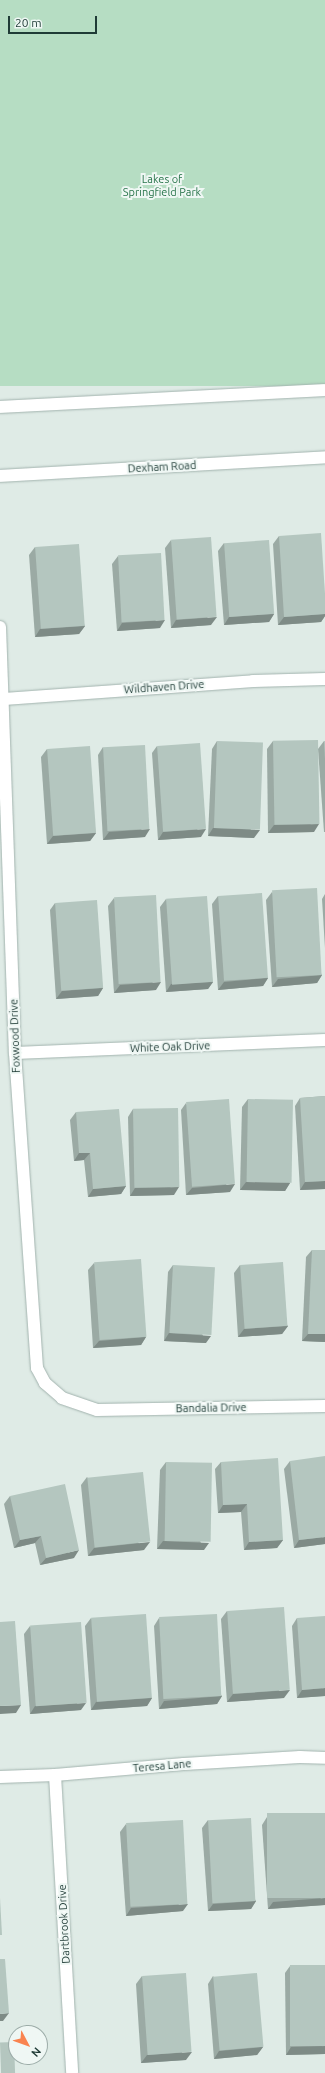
<!DOCTYPE html>
<html>
<head>
<meta charset="utf-8">
<style>
  body { margin:0 }
  #map { position:relative; width:325px; height:2073px; overflow:hidden; background:#dfebe6; font-family:Ubuntu,sans-serif }
  div>[style] { position:absolute }
  [style*='--x'] { left:calc(var(--x)*1px); top:calc(var(--y)*1px); width:calc(var(--w)*1px); rotate:calc(var(--a)*1deg) }
  .green>* { inset:0; background:#b6ddc3; transform-origin:0 0 }
  .roads { filter:drop-shadow(0 0 1px #a2b3ae) drop-shadow(0 0 1px #a2b3ae) }
  .street>* { height:12px; margin:-6px; padding:0 6px; transform-origin:6px; border-radius:6px; background:#fff }
  .secondary>* { height:12px; margin:-6px; padding:0 6px; transform-origin:6px; border-radius:6px; background:#fff }
  .wall>* { inset:0; background:#9baaa4 }
  .shaded-wall>* { inset:0; background:#7e8b86 }
  .building>* { inset:0; background:#b4c6bf; transform-origin:0 0 }
  span { translate:-50% -50%; white-space:nowrap; text-align:center; line-height:1.15; -webkit-text-stroke:4px #eff7f4; paint-order:stroke }
  .park-label { font-size:11px; color:#28744a }
  .street-label { font-size:11px; color:#1f3b36 }
  .north { position:absolute; left:8px; top:2025px; width:40px; height:40px; box-sizing:border-box; background:#eff7f4; border:1px solid #9caca8; border-radius:50%; rotate:131deg; font-size:11px; font-weight:700; line-height:16px; text-align:center; color:#1f3b36 }
  .north::after { content:''; display:block; margin:auto; width:14px; height:18px; background:#f9834f; clip-path:polygon(50% 0,100% 100%,50% 72%,0 100%) }
  .scale { position:absolute; left:8px; top:16px; width:89px; height:18px; box-sizing:border-box; border:2px solid #1f3b36; border-top:0; padding-left:5px; font-size:12px; line-height:14px; white-space:nowrap; color:#1f3b36; -webkit-text-stroke:3px #eff7f4; paint-order:stroke }
</style>
</head>
<body>
<div id="map">
  <div class="green">
    <div style="left:0;top:0;width:325px;height:386px"></div>
  </div>
  <div class="roads">
    <div class="street">
      <div style="--x:0;--y:627;--w:426;--a:88"></div>
      <div style="--x:15;--y:1053;--w:316;--a:86"></div>
      <div style="--x:37;--y:1368;--w:17;--a:62"></div>
      <div style="--x:45;--y:1383;--w:23;--a:41"></div>
      <div style="--x:62;--y:1398;--w:37;--a:19"></div>
      <div style="--x:97;--y:1410;--w:228;--a:-1"></div>
      <div style="--x:4;--y:699;--w:250;--a:-4.1"></div>
      <div style="--x:253;--y:681;--w:72;--a:-1.6"></div>
      <div style="--x:15;--y:1053;--w:310;--a:-2.4"></div>
      <div style="--x:55;--y:1775;--w:298;--a:86.7"></div>
      <div style="--x:0;--y:1777;--w:55;--a:-2.1"></div>
      <div style="--x:55;--y:1775;--w:129;--a:-4.9"></div>
      <div style="--x:184;--y:1764;--w:116;--a:-3.5"></div>
      <div style="--x:300;--y:1757;--w:25;--a:2"></div>
    </div>
    <div class="secondary">
      <div style="--x:0;--y:407;--w:325;--a:-3"></div>
      <div style="--x:0;--y:476;--w:326;--a:-3.3"></div>
    </div>
  </div>
  <div class="wall">
    <div style="clip-path:polygon(279px 536px,325px 594px,325px 616px,321px 622px,278px 625px,273px 544px)"></div>
    <div style="clip-path:polygon(171px 540px,211px 625px,171px 628px,165px 548px)"></div>
    <div style="clip-path:polygon(224px 543px,274px 614px,269px 622px,224px 625px,218px 551px)"></div>
    <div style="clip-path:polygon(35px 547px,85px 626px,79px 634px,35px 637px,29px 555px)"></div>
    <div style="clip-path:polygon(118px 556px,160px 628px,117px 631px,112px 564px)"></div>
    <div style="clip-path:polygon(217px 741px,254px 838px,208px 836px,212px 749px)"></div>
    <div style="clip-path:polygon(273px 741px,314px 832px,268px 833px,267px 749px)"></div>
    <div style="clip-path:polygon(324px 741px,325px 741px,325px 832px,324px 832px,318px 749px)"></div>
    <div style="clip-path:polygon(157px 746px,201px 837px,158px 840px,152px 753px)"></div>
    <div style="clip-path:polygon(103px 747px,145px 837px,103px 840px,98px 755px)"></div>
    <div style="clip-path:polygon(47px 749px,96px 833px,90px 841px,47px 844px,41px 757px)"></div>
    <div style="clip-path:polygon(272px 892px,322px 975px,317px 983px,272px 987px,266px 900px)"></div>
    <div style="clip-path:polygon(325px 894px,325px 948px,322px 899px)"></div>
    <div style="clip-path:polygon(218px 896px,268px 978px,263px 986px,218px 990px,212px 904px)"></div>
    <div style="clip-path:polygon(114px 898px,156px 990px,114px 993px,108px 906px)"></div>
    <div style="clip-path:polygon(166px 899px,213px 982px,208px 989px,166px 992px,160px 907px)"></div>
    <div style="clip-path:polygon(55px 903px,103px 988px,98px 996px,56px 999px,50px 910px)"></div>
    <div style="clip-path:polygon(325px 1096px,325px 1189px,300px 1190px,295px 1106px,300px 1098px)"></div>
    <div style="clip-path:polygon(248px 1099px,290px 1183px,285px 1191px,240px 1190px,242px 1107px)"></div>
    <div style="clip-path:polygon(186px 1103px,230px 1192px,186px 1195px,181px 1110px)"></div>
    <div style="clip-path:polygon(133px 1109px,174px 1195px,130px 1196px,128px 1117px)"></div>
    <div style="clip-path:polygon(76px 1112px,126px 1186px,121px 1194px,88px 1197px,84px 1160px,74px 1161px,70px 1120px)"></div>
    <div style="clip-path:polygon(312px 1250px,325px 1342px,302px 1341px,306px 1257px)"></div>
    <div style="clip-path:polygon(94px 1263px,146px 1337px,141px 1345px,93px 1348px,88px 1270px)"></div>
    <div style="clip-path:polygon(173px 1265px,206px 1343px,164px 1341px,168px 1272px)"></div>
    <div style="clip-path:polygon(240px 1265px,288px 1326px,282px 1334px,238px 1337px,234px 1273px)"></div>
    <div style="clip-path:polygon(290px 1461px,325px 1544px,294px 1548px,284px 1469px)"></div>
    <div style="clip-path:polygon(166px 1462px,204px 1550px,157px 1549px,160px 1470px)"></div>
    <div style="clip-path:polygon(221px 1462px,283px 1540px,277px 1548px,244px 1550px,241px 1512px,218px 1513px,215px 1469px)"></div>
    <div style="clip-path:polygon(87px 1477px,144px 1550px,88px 1556px,81px 1485px)"></div>
    <div style="clip-path:polygon(10px 1496px,74px 1558px,40px 1565px,35px 1543px,14px 1548px,4px 1504px)"></div>
    <div style="clip-path:polygon(227px 1611px,284px 1698px,227px 1702px,221px 1619px)"></div>
    <div style="clip-path:polygon(91px 1618px,152px 1698px,147px 1706px,91px 1710px,85px 1626px)"></div>
    <div style="clip-path:polygon(159px 1618px,222px 1696px,217px 1704px,159px 1709px,154px 1626px)"></div>
    <div style="clip-path:polygon(297px 1618px,325px 1696px,297px 1698px,292px 1626px)"></div>
    <div style="clip-path:polygon(30px 1626px,81px 1710px,30px 1714px,24px 1634px)"></div>
    <div style="clip-path:polygon(267px 1817px,325px 1905px,268px 1909px,262px 1825px)"></div>
    <div style="clip-path:polygon(208px 1820px,256px 1901px,251px 1909px,208px 1911px,202px 1828px)"></div>
    <div style="clip-path:polygon(126px 1824px,183px 1911px,126px 1916px,120px 1832px)"></div>
    <div style="clip-path:polygon(290px 1966px,325px 2054px,286px 2055px,285px 1973px)"></div>
    <div style="clip-path:polygon(142px 1976px,186px 2060px,141px 2063px,136px 1984px)"></div>
    <div style="clip-path:polygon(213px 1976px,263px 2047px,257px 2055px,214px 2059px,208px 1984px)"></div>
  </div>
  <div class="shaded-wall">
    <div style="clip-path:polygon(274px 614px,269px 622px,224px 625px,229px 617px)"></div>
    <div style="clip-path:polygon(325px 614px,325px 616px,321px 622px,278px 625px,284px 617px)"></div>
    <div style="clip-path:polygon(217px 617px,211px 625px,171px 628px,176px 620px)"></div>
    <div style="clip-path:polygon(165px 620px,160px 628px,117px 631px,122px 623px)"></div>
    <div style="clip-path:polygon(85px 626px,79px 634px,35px 637px,40px 629px)"></div>
    <div style="clip-path:polygon(319px 824px,314px 832px,268px 833px,274px 825px)"></div>
    <div style="clip-path:polygon(213px 828px,260px 830px,254px 838px,208px 836px)"></div>
    <div style="clip-path:polygon(150px 829px,145px 837px,103px 840px,109px 832px)"></div>
    <div style="clip-path:polygon(206px 829px,201px 837px,158px 840px,163px 832px)"></div>
    <div style="clip-path:polygon(96px 833px,90px 841px,47px 844px,53px 836px)"></div>
    <div style="clip-path:polygon(322px 975px,317px 983px,272px 987px,278px 979px)"></div>
    <div style="clip-path:polygon(268px 978px,263px 986px,218px 990px,224px 982px)"></div>
    <div style="clip-path:polygon(161px 982px,156px 990px,114px 993px,120px 985px)"></div>
    <div style="clip-path:polygon(213px 982px,208px 989px,166px 992px,171px 984px)"></div>
    <div style="clip-path:polygon(103px 988px,98px 996px,56px 999px,62px 991px)"></div>
    <div style="clip-path:polygon(79px 1153px,90px 1153px,84px 1160px,74px 1161px)"></div>
    <div style="clip-path:polygon(325px 1181px,325px 1189px,300px 1190px,305px 1182px)"></div>
    <div style="clip-path:polygon(246px 1182px,290px 1183px,285px 1191px,240px 1190px)"></div>
    <div style="clip-path:polygon(235px 1184px,230px 1192px,186px 1195px,192px 1188px)"></div>
    <div style="clip-path:polygon(126px 1186px,121px 1194px,88px 1197px,93px 1189px)"></div>
    <div style="clip-path:polygon(179px 1187px,174px 1195px,130px 1196px,135px 1188px)"></div>
    <div style="clip-path:polygon(288px 1326px,282px 1334px,238px 1337px,244px 1329px)"></div>
    <div style="clip-path:polygon(169px 1333px,211px 1336px,206px 1343px,164px 1341px)"></div>
    <div style="clip-path:polygon(308px 1334px,325px 1334px,325px 1342px,302px 1341px)"></div>
    <div style="clip-path:polygon(146px 1337px,141px 1345px,93px 1348px,99px 1341px)"></div>
    <div style="clip-path:polygon(247px 1504px,241px 1512px,218px 1513px,223px 1505px)"></div>
    <div style="clip-path:polygon(41px 1536px,35px 1543px,14px 1548px,20px 1540px)"></div>
    <div style="clip-path:polygon(325px 1537px,325px 1544px,294px 1548px,299px 1540px)"></div>
    <div style="clip-path:polygon(283px 1540px,277px 1548px,244px 1550px,249px 1542px)"></div>
    <div style="clip-path:polygon(163px 1541px,209px 1543px,204px 1550px,157px 1549px)"></div>
    <div style="clip-path:polygon(150px 1542px,144px 1550px,88px 1556px,94px 1548px)"></div>
    <div style="clip-path:polygon(79px 1550px,74px 1558px,40px 1565px,46px 1558px)"></div>
    <div style="clip-path:polygon(325px 1688px,325px 1696px,297px 1698px,302px 1690px)"></div>
    <div style="clip-path:polygon(290px 1690px,284px 1698px,227px 1702px,233px 1694px)"></div>
    <div style="clip-path:polygon(222px 1696px,217px 1704px,159px 1709px,164px 1701px)"></div>
    <div style="clip-path:polygon(152px 1698px,147px 1706px,91px 1710px,96px 1702px)"></div>
    <div style="clip-path:polygon(86px 1703px,81px 1710px,30px 1714px,35px 1706px)"></div>
    <div style="clip-path:polygon(21px 1705px,16px 1713px,0 1714px,0 1706px)"></div>
    <div style="clip-path:polygon(325px 1898px,325px 1905px,268px 1909px,273px 1902px)"></div>
    <div style="clip-path:polygon(256px 1901px,251px 1909px,208px 1911px,213px 1904px)"></div>
    <div style="clip-path:polygon(188px 1904px,183px 1911px,126px 1916px,131px 1908px)"></div>
    <div style="clip-path:polygon(9px 2013px,3px 2021px,0 2021px,0 2014px)"></div>
    <div style="clip-path:polygon(325px 2046px,325px 2054px,286px 2055px,291px 2047px)"></div>
    <div style="clip-path:polygon(263px 2047px,257px 2055px,214px 2059px,219px 2051px)"></div>
    <div style="clip-path:polygon(192px 2052px,186px 2060px,141px 2063px,147px 2055px)"></div>
  </div>
  <div class="building">
    <div style="clip-path:polygon(321px 533px,325px 594px,325px 614px,284px 617px,279px 536px)"></div>
    <div style="left:211px;top:537px;width:80px;height:40px;rotate:86deg"></div>
    <div style="left:269px;top:540px;width:74px;height:45px;rotate:86deg"></div>
    <div style="left:79px;top:544px;width:82px;height:44px;rotate:86deg"></div>
    <div style="left:161px;top:553px;width:67px;height:43px;rotate:87deg"></div>
    <div style="left:318px;top:740px;width:84px;height:45px;rotate:89deg"></div>
    <div style="left:217px;top:741px;width:46px;height:87px;rotate:2deg"></div>
    <div style="clip-path:polygon(324px 741px,325px 741px,325px 759px)"></div>
    <div style="left:200px;top:743px;width:86px;height:43px;rotate:86deg"></div>
    <div style="left:145px;top:745px;width:84px;height:42px;rotate:87deg"></div>
    <div style="left:90px;top:746px;width:87px;height:43px;rotate:86deg"></div>
    <div style="left:317px;top:888px;width:87px;height:45px;rotate:87deg"></div>
    <div style="left:262px;top:893px;width:85px;height:44px;rotate:86deg"></div>
    <div style="left:156px;top:895px;width:87px;height:42px;rotate:87deg"></div>
    <div style="left:207px;top:896px;width:86px;height:41px;rotate:86deg"></div>
    <div style="left:97px;top:900px;width:88px;height:42px;rotate:86deg"></div>
    <div style="clip-path:polygon(325px 1096px,325px 1181px,305px 1182px,300px 1098px)"></div>
    <div style="left:229px;top:1099px;width:85px;height:43px;rotate:86deg"></div>
    <div style="left:248px;top:1099px;width:45px;height:83px;rotate:1deg"></div>
    <div style="left:178px;top:1108px;width:79px;height:45px;rotate:89deg"></div>
    <div style="clip-path:polygon(119px 1109px,126px 1186px,93px 1189px,90px 1153px,79px 1153px,76px 1112px)"></div>
    <div style="clip-path:polygon(312px 1250px,325px 1250px,325px 1334px,308px 1334px)"></div>
    <div style="left:141px;top:1259px;width:78px;height:47px;rotate:86deg"></div>
    <div style="left:283px;top:1262px;width:64px;height:43px;rotate:86deg"></div>
    <div style="left:173px;top:1265px;width:42px;height:68px;rotate:3deg"></div>
    <div style="clip-path:polygon(325px 1456px,325px 1537px,299px 1540px,290px 1461px)"></div>
    <div style="clip-path:polygon(278px 1458px,283px 1540px,249px 1542px,247px 1504px,223px 1505px,221px 1462px)"></div>
    <div style="left:166px;top:1462px;width:46px;height:79px;rotate:1deg"></div>
    <div style="left:143px;top:1472px;width:70px;height:56px;rotate:84deg"></div>
    <div style="clip-path:polygon(65px 1484px,79px 1550px,46px 1558px,41px 1536px,20px 1540px,10px 1496px)"></div>
    <div style="left:284px;top:1607px;width:83px;height:57px;rotate:86deg"></div>
    <div style="left:146px;top:1614px;width:84px;height:55px;rotate:86deg"></div>
    <div style="left:217px;top:1614px;width:82px;height:58px;rotate:87deg"></div>
    <div style="clip-path:polygon(325px 1616px,325px 1688px,302px 1690px,297px 1618px)"></div>
    <div style="clip-path:polygon(15px 1621px,21px 1705px,0 1706px,0 1622px)"></div>
    <div style="left:81px;top:1622px;width:81px;height:51px;rotate:86deg"></div>
    <div style="left:325px;top:1813px;width:85px;height:58px;rotate:90deg"></div>
    <div style="left:251px;top:1818px;width:83px;height:43px;rotate:87deg"></div>
    <div style="left:183px;top:1820px;width:84px;height:57px;rotate:87deg"></div>
    <div style="clip-path:polygon(0 1898px,2px 1935px,0 1935px)"></div>
    <div style="clip-path:polygon(0 1959px,5px 1959px,9px 2013px,0 2014px)"></div>
    <div style="left:325px;top:1965px;width:81px;height:35px;rotate:90deg"></div>
    <div style="left:186px;top:1973px;width:79px;height:44px;rotate:86deg"></div>
    <div style="left:257px;top:1973px;width:74px;height:44px;rotate:85deg"></div>
    <div style="left:14px;top:2042px;width:31px;height:14px;rotate:88deg"></div>
  </div>
  <div class="park-label">
    <span style="left:162px;top:186px">Lakes of<br>Springfield Park</span>
  </div>
  <div class="street-label">
    <span style="left:162px;top:467px;rotate:-3deg">Dexham Road</span>
    <span style="left:164px;top:687px;rotate:-4deg">Wildhaven Drive</span>
    <span style="left:15px;top:1036px;rotate:-92deg">Foxwood Drive</span>
    <span style="left:170px;top:1047px;rotate:-2deg">White Oak Drive</span>
    <span style="left:211px;top:1408px;rotate:-1deg">Bandalia Drive</span>
    <span style="left:162px;top:1766px;rotate:-5deg">Teresa Lane</span>
    <span style="left:64px;top:1924px;rotate:-93deg">Dartbrook Drive</span>
  </div>
  <div class="north">N</div>
  <div class="scale">20 m</div>
</div>
</body>
</html>
